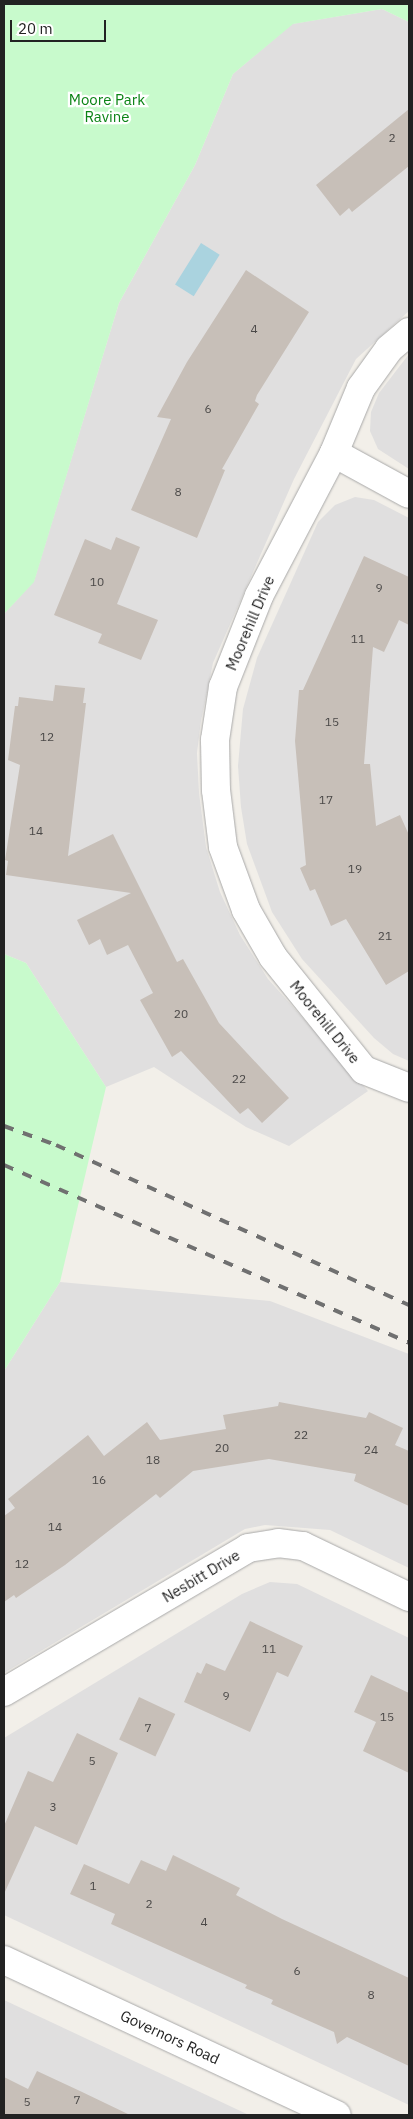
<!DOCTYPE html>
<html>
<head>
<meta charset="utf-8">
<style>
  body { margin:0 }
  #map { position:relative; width:413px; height:2119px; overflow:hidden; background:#f2efe9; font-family:"IBM Plex Sans",sans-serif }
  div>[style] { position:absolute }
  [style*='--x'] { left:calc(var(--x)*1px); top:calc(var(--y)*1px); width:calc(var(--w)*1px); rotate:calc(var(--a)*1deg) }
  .residential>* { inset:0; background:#e0dfdf }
  .park>* { inset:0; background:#c8facc }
  .water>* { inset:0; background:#aad3df; transform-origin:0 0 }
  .building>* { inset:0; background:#c7bfb8; transform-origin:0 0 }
  .roads { filter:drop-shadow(0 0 1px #a9a9a9) drop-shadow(0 0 1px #a9a9a9) }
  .minor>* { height:28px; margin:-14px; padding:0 14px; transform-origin:14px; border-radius:14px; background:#fff }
  .rail>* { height:4px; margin-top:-2px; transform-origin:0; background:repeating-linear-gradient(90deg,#707070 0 10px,transparent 0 20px) }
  span { translate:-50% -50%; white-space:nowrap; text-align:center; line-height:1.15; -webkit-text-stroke:4.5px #fff; paint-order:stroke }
  .number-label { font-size:12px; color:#4b4948 }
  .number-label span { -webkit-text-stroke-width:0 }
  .park-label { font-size:15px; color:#0c8416 }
  .street-label { font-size:15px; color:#222 }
  .frame { position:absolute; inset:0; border:5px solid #222; pointer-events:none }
  .scale { position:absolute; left:10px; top:20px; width:96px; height:22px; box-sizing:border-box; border:2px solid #222; border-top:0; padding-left:6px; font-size:15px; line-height:18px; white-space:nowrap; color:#222; -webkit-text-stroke:4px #fff; paint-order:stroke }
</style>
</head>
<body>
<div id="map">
  <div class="residential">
    <div style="clip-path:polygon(382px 9px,409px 22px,409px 311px,356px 359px,294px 479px,213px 663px,201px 721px,197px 753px,199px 793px,206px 847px,220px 892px,240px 935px,268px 979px,368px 1091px,289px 1146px,246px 1127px,154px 1067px,106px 1087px,26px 963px,4px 954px,4px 614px,34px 581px,119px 303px,195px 165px,233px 74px,292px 24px)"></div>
    <div style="clip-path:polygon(409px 354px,409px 469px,378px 449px,370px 431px,371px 412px,379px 393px)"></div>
    <div style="clip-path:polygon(355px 497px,374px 500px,409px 518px,409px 1061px,393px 1054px,374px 1038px,302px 959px,272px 912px,247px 844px,241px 807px,238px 766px,243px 709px,257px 658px,318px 522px,335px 505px)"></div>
    <div style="clip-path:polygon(60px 1282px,270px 1301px,409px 1354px,409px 1568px,330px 1530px,265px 1525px,245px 1529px,4px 1673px,4px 1371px)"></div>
    <div style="clip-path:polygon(270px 1582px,297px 1584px,409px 1638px,409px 2105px,4px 1915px,4px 1738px,242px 1594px)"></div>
    <div style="clip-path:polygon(4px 2000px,249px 2115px,4px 2115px)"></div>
  </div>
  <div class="park">
    <div style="clip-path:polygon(4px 4px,409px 4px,409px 22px,382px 9px,293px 24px,233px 74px,195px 165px,119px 303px,34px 582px,4px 614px)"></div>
    <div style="clip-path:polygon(4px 954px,26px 963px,106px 1087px,60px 1282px,4px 1371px)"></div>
  </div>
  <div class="water">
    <div style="left:201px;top:243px;width:22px;height:49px;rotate:32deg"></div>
  </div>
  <div class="building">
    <div style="clip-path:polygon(409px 109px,409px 166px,352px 212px,349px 208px,340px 216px,316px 185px)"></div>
    <div style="clip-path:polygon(246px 270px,309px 312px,257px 395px,255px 401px,259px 404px,222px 469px,225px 470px,197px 538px,131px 510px,171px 419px,157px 417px,187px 362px)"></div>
    <div style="clip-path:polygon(116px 537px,140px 547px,117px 604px,158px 620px,141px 660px,98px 643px,102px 634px,54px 615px,85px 539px,111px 550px)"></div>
    <div style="clip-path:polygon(364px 556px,409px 577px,409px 625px,399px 620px,384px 652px,373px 647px,364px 764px,370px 764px,376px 826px,400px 815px,409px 835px,409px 971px,386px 985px,346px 919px,331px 926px,315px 889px,310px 891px,300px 868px,306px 865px,295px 741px,299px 690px,303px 690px)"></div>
    <div style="clip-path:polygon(55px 685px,85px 688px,83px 703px,86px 703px,68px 856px,113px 834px,177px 962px,183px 959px,219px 1023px,289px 1098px,262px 1123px,248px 1108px,240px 1114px,181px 1051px,172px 1057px,140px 1000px,153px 993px,128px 945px,107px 955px,100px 939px,89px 945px,77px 920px,131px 893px,6px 875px,8px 861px,5px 860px,20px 765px,8px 760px,15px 706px,18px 706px,19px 697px,53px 701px)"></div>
    <div style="clip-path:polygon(279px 1402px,366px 1418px,369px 1412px,403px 1428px,395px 1445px,409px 1451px,409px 1506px,354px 1481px,356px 1474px,269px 1459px,193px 1471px,160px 1498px,156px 1494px,65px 1565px,16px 1598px,14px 1595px,4px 1602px,4px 1516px,15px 1508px,8px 1499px,88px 1435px,104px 1456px,147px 1422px,160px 1440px,226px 1429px,223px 1415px,278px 1406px)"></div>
    <div style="clip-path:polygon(250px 1621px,303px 1646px,288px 1677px,277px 1672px,250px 1732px,184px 1702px,197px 1672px,201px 1674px,206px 1663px,225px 1671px)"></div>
    <div style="clip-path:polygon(371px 1675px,409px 1693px,409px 1773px,363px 1751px,376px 1722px,354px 1712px)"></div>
    <div style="left:139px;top:1697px;width:40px;height:47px;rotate:25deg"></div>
    <div style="clip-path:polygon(77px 1733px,118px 1753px,77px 1845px,35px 1826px,4px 1894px,4px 1826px,28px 1771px,53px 1782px)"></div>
    <div style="clip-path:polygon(173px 1855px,240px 1888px,236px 1895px,282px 1919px,409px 1978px,409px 2066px,347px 2037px,337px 2044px,334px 2032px,271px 2004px,273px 2000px,245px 1988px,247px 1985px,111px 1924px,115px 1914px,70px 1894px,84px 1864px,129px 1884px,141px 1860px,166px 1871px)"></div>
    <div style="clip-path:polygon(37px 2071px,80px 2091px,130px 2115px,4px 2115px,4px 2077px,28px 2089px)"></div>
  </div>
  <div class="roads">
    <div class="minor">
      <div style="--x:409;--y:332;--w:26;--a:140"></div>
      <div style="--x:389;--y:349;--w:48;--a:125.7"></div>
      <div style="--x:361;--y:388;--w:70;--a:112.6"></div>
      <div style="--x:334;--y:453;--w:161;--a:117.7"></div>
      <div style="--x:259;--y:596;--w:98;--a:111.6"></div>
      <div style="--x:223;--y:687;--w:54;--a:98.6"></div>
      <div style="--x:215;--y:740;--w:50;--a:88.9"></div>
      <div style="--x:216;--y:790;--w:57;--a:83"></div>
      <div style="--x:223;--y:847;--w:67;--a:69.9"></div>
      <div style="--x:246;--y:910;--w:54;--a:60.1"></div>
      <div style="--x:273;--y:957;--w:145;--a:51.2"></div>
      <div style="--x:364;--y:1070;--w:48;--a:21.8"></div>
      <div style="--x:334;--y:453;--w:85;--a:28.7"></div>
      <div style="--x:4;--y:1692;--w:283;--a:-30.5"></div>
      <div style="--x:248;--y:1548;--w:30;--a:-9"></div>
      <div style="--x:278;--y:1543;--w:25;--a:7"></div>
      <div style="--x:303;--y:1546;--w:118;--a:25.7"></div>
      <div style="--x:4;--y:1960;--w:367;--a:25"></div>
    </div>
  </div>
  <div class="rail">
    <div style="--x:4;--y:1126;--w:55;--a:20.1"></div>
    <div style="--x:56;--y:1145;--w:388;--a:24.4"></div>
    <div style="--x:4;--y:1165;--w:442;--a:23.7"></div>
  </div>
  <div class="number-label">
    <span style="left:392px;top:138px">2</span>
    <span style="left:254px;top:329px">4</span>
    <span style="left:208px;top:409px">6</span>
    <span style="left:178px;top:492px">8</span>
    <span style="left:97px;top:582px">10</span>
    <span style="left:379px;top:588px">9</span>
    <span style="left:358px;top:639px">11</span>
    <span style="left:332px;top:722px">15</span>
    <span style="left:47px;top:737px">12</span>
    <span style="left:326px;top:800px">17</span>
    <span style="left:36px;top:831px">14</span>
    <span style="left:355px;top:869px">19</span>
    <span style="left:385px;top:936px">21</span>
    <span style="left:181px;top:1014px">20</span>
    <span style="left:239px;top:1079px">22</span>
    <span style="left:301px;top:1435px">22</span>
    <span style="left:222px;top:1448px">20</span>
    <span style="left:371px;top:1450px">24</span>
    <span style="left:153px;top:1460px">18</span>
    <span style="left:99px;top:1480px">16</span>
    <span style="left:55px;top:1527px">14</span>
    <span style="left:22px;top:1564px">12</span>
    <span style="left:269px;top:1649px">11</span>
    <span style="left:226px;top:1696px">9</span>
    <span style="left:387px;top:1717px">15</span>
    <span style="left:148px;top:1728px">7</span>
    <span style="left:92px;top:1761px">5</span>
    <span style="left:53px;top:1807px">3</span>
    <span style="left:93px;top:1886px">1</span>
    <span style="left:149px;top:1904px">2</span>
    <span style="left:204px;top:1922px">4</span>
    <span style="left:297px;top:1971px">6</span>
    <span style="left:371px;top:1995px">8</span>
    <span style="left:77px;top:2100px">7</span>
    <span style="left:27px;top:2102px">5</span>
  </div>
  <div class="park-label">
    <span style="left:107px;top:108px">Moore Park<br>Ravine</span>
  </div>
  <div class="street-label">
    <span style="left:250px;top:623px;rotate:-67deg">Moorehill Drive</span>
    <span style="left:325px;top:1022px;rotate:51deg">Moorehill Drive</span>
    <span style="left:201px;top:1576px;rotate:-31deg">Nesbitt Drive</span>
    <span style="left:170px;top:2037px;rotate:25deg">Governors Road</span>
  </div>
  <div class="frame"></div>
  <div class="scale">20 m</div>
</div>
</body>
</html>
